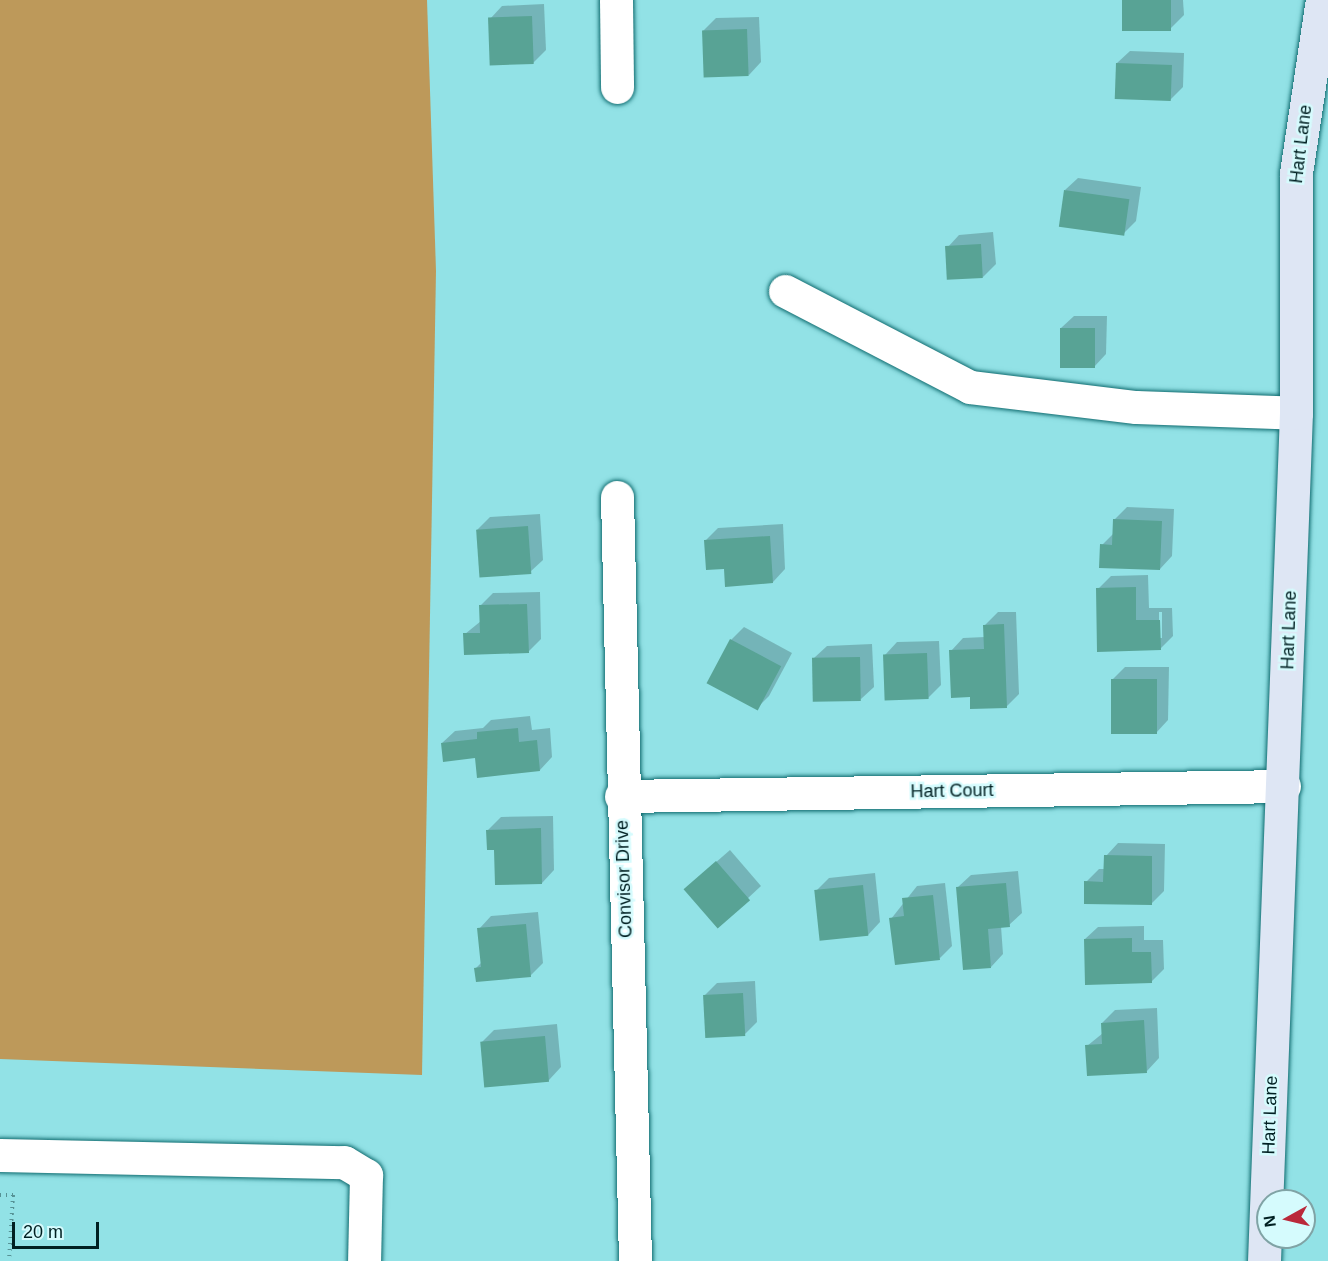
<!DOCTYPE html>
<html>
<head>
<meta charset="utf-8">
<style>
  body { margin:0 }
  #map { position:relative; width:1328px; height:1261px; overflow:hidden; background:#92e2e6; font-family:Helvetica,sans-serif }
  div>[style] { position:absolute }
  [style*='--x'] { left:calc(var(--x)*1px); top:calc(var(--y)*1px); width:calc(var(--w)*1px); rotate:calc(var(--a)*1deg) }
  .green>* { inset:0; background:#bd995a }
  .shadow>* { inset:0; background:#0003 }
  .building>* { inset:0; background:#58a395; transform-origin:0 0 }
  .path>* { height:4px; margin-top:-2px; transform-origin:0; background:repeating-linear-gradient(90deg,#569295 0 1.5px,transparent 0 6px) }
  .roads { filter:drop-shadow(0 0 2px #106c70) drop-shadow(0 0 2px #106c70) }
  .minor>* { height:33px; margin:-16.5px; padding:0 16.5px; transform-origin:16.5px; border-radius:16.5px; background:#fff }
  .major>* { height:33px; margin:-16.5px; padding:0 16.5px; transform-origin:16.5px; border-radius:16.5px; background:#dee6f4 }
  span { translate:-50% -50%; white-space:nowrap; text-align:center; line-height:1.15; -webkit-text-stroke:5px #d5fbfd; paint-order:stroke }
  .street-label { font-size:18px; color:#002022 }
  .north { position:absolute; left:1256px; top:1189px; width:60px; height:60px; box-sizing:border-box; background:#d5fbfd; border:2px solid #80a3a5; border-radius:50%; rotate:262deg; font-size:16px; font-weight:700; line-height:24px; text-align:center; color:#002022 }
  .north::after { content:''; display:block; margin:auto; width:21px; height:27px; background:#ba293b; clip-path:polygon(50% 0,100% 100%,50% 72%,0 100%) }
  .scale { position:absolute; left:12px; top:1222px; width:87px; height:27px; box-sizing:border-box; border:3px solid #002022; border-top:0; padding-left:8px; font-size:18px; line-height:21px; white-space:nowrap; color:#002022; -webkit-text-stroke:4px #d5fbfd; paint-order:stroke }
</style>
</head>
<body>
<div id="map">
  <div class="green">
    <div style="clip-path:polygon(0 0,427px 0,436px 271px,422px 1075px,0 1059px)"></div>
  </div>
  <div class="shadow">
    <div style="clip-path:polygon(1123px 0,1183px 0,1184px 15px,1171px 28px)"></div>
    <div style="clip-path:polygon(544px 4px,546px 50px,533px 63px,490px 19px,502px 6px)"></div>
    <div style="clip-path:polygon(759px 17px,761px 62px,749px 75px,703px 31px,716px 18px)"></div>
    <div style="clip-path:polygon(1130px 51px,1184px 53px,1183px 87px,1170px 100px,1117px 63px)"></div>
    <div style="clip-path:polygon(1078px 178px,1141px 187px,1136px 221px,1123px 234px,1065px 190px)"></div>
    <div style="clip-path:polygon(993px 232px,996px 264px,983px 277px,947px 248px,959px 235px)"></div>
    <div style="clip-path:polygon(1074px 316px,1107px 316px,1106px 354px,1094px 367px,1061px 328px)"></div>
    <div style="clip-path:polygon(1127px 507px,1174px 509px,1172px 556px,1160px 569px,1102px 545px,1114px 533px,1114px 520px)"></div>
    <div style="clip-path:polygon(540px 514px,543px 560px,530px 572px,477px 530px,490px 517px)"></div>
    <div style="clip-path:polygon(783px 524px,785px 569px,773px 582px,726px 568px,705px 541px,718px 528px)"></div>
    <div style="clip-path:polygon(evenodd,1148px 575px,1149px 608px,1172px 608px,1173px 636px,1160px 649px,1098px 589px,1111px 576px,1148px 575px,1159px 612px,1162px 612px,1162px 638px,1159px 638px,1159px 612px)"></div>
    <div style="clip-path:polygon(540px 592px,541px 639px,529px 651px,465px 634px,481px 621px,480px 606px,493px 593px)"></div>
    <div style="clip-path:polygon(998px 612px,1016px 612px,1019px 694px,1006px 707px,972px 695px,951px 651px,963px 638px,985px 637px,985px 625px)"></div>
    <div style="clip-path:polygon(744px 627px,792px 653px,769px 696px,757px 708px,731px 640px)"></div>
    <div style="clip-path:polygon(939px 641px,941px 685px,928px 698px,885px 655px,897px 642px)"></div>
    <div style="clip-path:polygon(872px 644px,874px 687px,861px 699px,814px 658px,827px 646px)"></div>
    <div style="clip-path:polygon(1125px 667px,1169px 667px,1168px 720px,1156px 733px,1112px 680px)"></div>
    <div style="clip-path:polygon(530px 716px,532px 730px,550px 728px,552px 757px,540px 770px,476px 757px,442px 743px,455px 731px,483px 728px,491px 720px)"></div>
    <div style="clip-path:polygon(553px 816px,554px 870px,542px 883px,496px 849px,488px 830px,501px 817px)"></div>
    <div style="clip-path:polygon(1118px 843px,1165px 844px,1164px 891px,1151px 904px,1086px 882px,1099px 869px,1105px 869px,1106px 856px)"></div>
    <div style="clip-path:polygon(730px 850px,761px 886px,718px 926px,699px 877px)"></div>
    <div style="clip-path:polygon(1018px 871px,1022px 913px,1009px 925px,1001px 926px,1003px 954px,991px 967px,958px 887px,971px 875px)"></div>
    <div style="clip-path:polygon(875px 873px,880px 922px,868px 935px,816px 891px,829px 878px)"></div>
    <div style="clip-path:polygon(945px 883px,952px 946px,940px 958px,891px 919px,917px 886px)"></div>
    <div style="clip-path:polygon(538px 912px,543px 963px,530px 976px,476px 968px,482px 962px,479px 929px,491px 916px)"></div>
    <div style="clip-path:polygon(1144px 926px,1144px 940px,1163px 940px,1164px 969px,1151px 982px,1085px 939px,1098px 927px)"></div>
    <div style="clip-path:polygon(755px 981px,757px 1022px,744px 1035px,704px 996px,717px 983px)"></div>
    <div style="clip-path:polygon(1157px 1008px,1159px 1058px,1147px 1071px,1087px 1046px,1103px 1033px,1102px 1023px,1115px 1010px)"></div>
    <div style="clip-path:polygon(557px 1024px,561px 1067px,549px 1080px,482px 1042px,494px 1030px)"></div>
  </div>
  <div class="building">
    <div style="left:1122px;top:0;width:49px;height:31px"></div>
    <div style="left:532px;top:16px;width:48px;height:44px;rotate:88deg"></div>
    <div style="left:747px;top:29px;width:47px;height:45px;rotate:88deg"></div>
    <div style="left:1116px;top:63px;width:56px;height:36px;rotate:2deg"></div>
    <div style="left:1064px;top:190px;width:66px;height:37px;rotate:8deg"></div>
    <div style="left:981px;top:244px;width:34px;height:36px;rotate:87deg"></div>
    <div style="left:1060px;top:328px;width:35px;height:40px"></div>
    <div style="clip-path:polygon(1113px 519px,1162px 521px,1160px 570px,1099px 568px,1100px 544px,1112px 545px)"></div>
    <div style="left:528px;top:526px;width:48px;height:52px;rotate:86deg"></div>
    <div style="clip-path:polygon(770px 536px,773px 583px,725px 587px,724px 569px,706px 570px,704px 540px)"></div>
    <div style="clip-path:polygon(1136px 587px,1136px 620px,1160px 620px,1161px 650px,1097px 652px,1096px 588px)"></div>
    <div style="clip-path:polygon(527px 604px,529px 653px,464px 655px,463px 633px,480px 633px,479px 605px)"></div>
    <div style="clip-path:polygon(1004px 624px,1007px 708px,970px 709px,970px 697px,951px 698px,949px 650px,984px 649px,983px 625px)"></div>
    <div style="left:730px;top:639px;width:58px;height:50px;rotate:28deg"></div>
    <div style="left:927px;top:653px;width:46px;height:44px;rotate:88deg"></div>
    <div style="left:860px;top:657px;width:44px;height:48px;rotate:89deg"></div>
    <div style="left:1111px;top:679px;width:46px;height:55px"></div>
    <div style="clip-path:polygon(518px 728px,519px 742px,537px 740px,540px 771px,477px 778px,475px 758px,443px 762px,441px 743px,477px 739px,477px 732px)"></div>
    <div style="clip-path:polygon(541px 828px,542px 884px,495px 885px,494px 850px,487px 850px,486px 830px)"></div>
    <div style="clip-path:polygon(1104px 855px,1152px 856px,1152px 905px,1084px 904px,1084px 881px,1103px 882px)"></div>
    <div style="left:716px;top:861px;width:52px;height:43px;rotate:49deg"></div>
    <div style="clip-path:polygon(1006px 883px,1010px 927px,988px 929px,991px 968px,963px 970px,956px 887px)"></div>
    <div style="left:863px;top:885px;width:51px;height:49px;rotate:84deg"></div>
    <div style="clip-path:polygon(933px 895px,940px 960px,895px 965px,889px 918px,904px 916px,902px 898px)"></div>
    <div style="clip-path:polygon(526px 924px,531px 977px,476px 982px,474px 968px,481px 967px,477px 928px)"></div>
    <div style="clip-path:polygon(1132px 938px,1132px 952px,1151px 952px,1152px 983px,1085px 985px,1084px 939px)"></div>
    <div style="left:743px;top:993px;width:43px;height:40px;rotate:87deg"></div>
    <div style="clip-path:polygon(1144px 1020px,1147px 1073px,1087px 1076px,1085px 1045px,1102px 1044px,1101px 1023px)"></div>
    <div style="left:545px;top:1036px;width:46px;height:65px;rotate:85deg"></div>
  </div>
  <div class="path">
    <div style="--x:0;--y:1195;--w:13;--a:0"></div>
    <div style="--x:13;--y:1195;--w:66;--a:93.5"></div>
  </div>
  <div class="roads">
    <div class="minor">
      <div style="--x:616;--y:0;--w:87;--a:89.3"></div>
      <div style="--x:785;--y:291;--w:208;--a:27.4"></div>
      <div style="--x:970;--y:387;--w:167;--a:6.9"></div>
      <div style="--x:1136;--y:407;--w:160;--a:2.1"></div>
      <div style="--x:617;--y:497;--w:764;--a:88.65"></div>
      <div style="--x:621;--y:796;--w:663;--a:-0.86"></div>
      <div style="--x:0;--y:1155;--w:344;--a:1.2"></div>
      <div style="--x:344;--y:1162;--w:26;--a:31"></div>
      <div style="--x:366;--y:1175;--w:86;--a:91.3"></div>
    </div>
    <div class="major">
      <div style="--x:1264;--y:1261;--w:849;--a:-87.84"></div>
      <div style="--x:1296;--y:413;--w:240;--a:-90"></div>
      <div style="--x:1296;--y:173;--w:175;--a:-81.5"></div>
    </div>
  </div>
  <div class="street-label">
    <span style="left:1301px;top:144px;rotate:-83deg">Hart Lane</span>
    <span style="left:1289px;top:630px;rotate:-88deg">Hart Lane</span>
    <span style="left:952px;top:791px;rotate:-1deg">Hart Court</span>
    <span style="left:624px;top:879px;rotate:-92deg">Convisor Drive</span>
    <span style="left:1270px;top:1115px;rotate:-88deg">Hart Lane</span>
  </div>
  <div class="north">N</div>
  <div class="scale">20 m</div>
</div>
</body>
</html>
